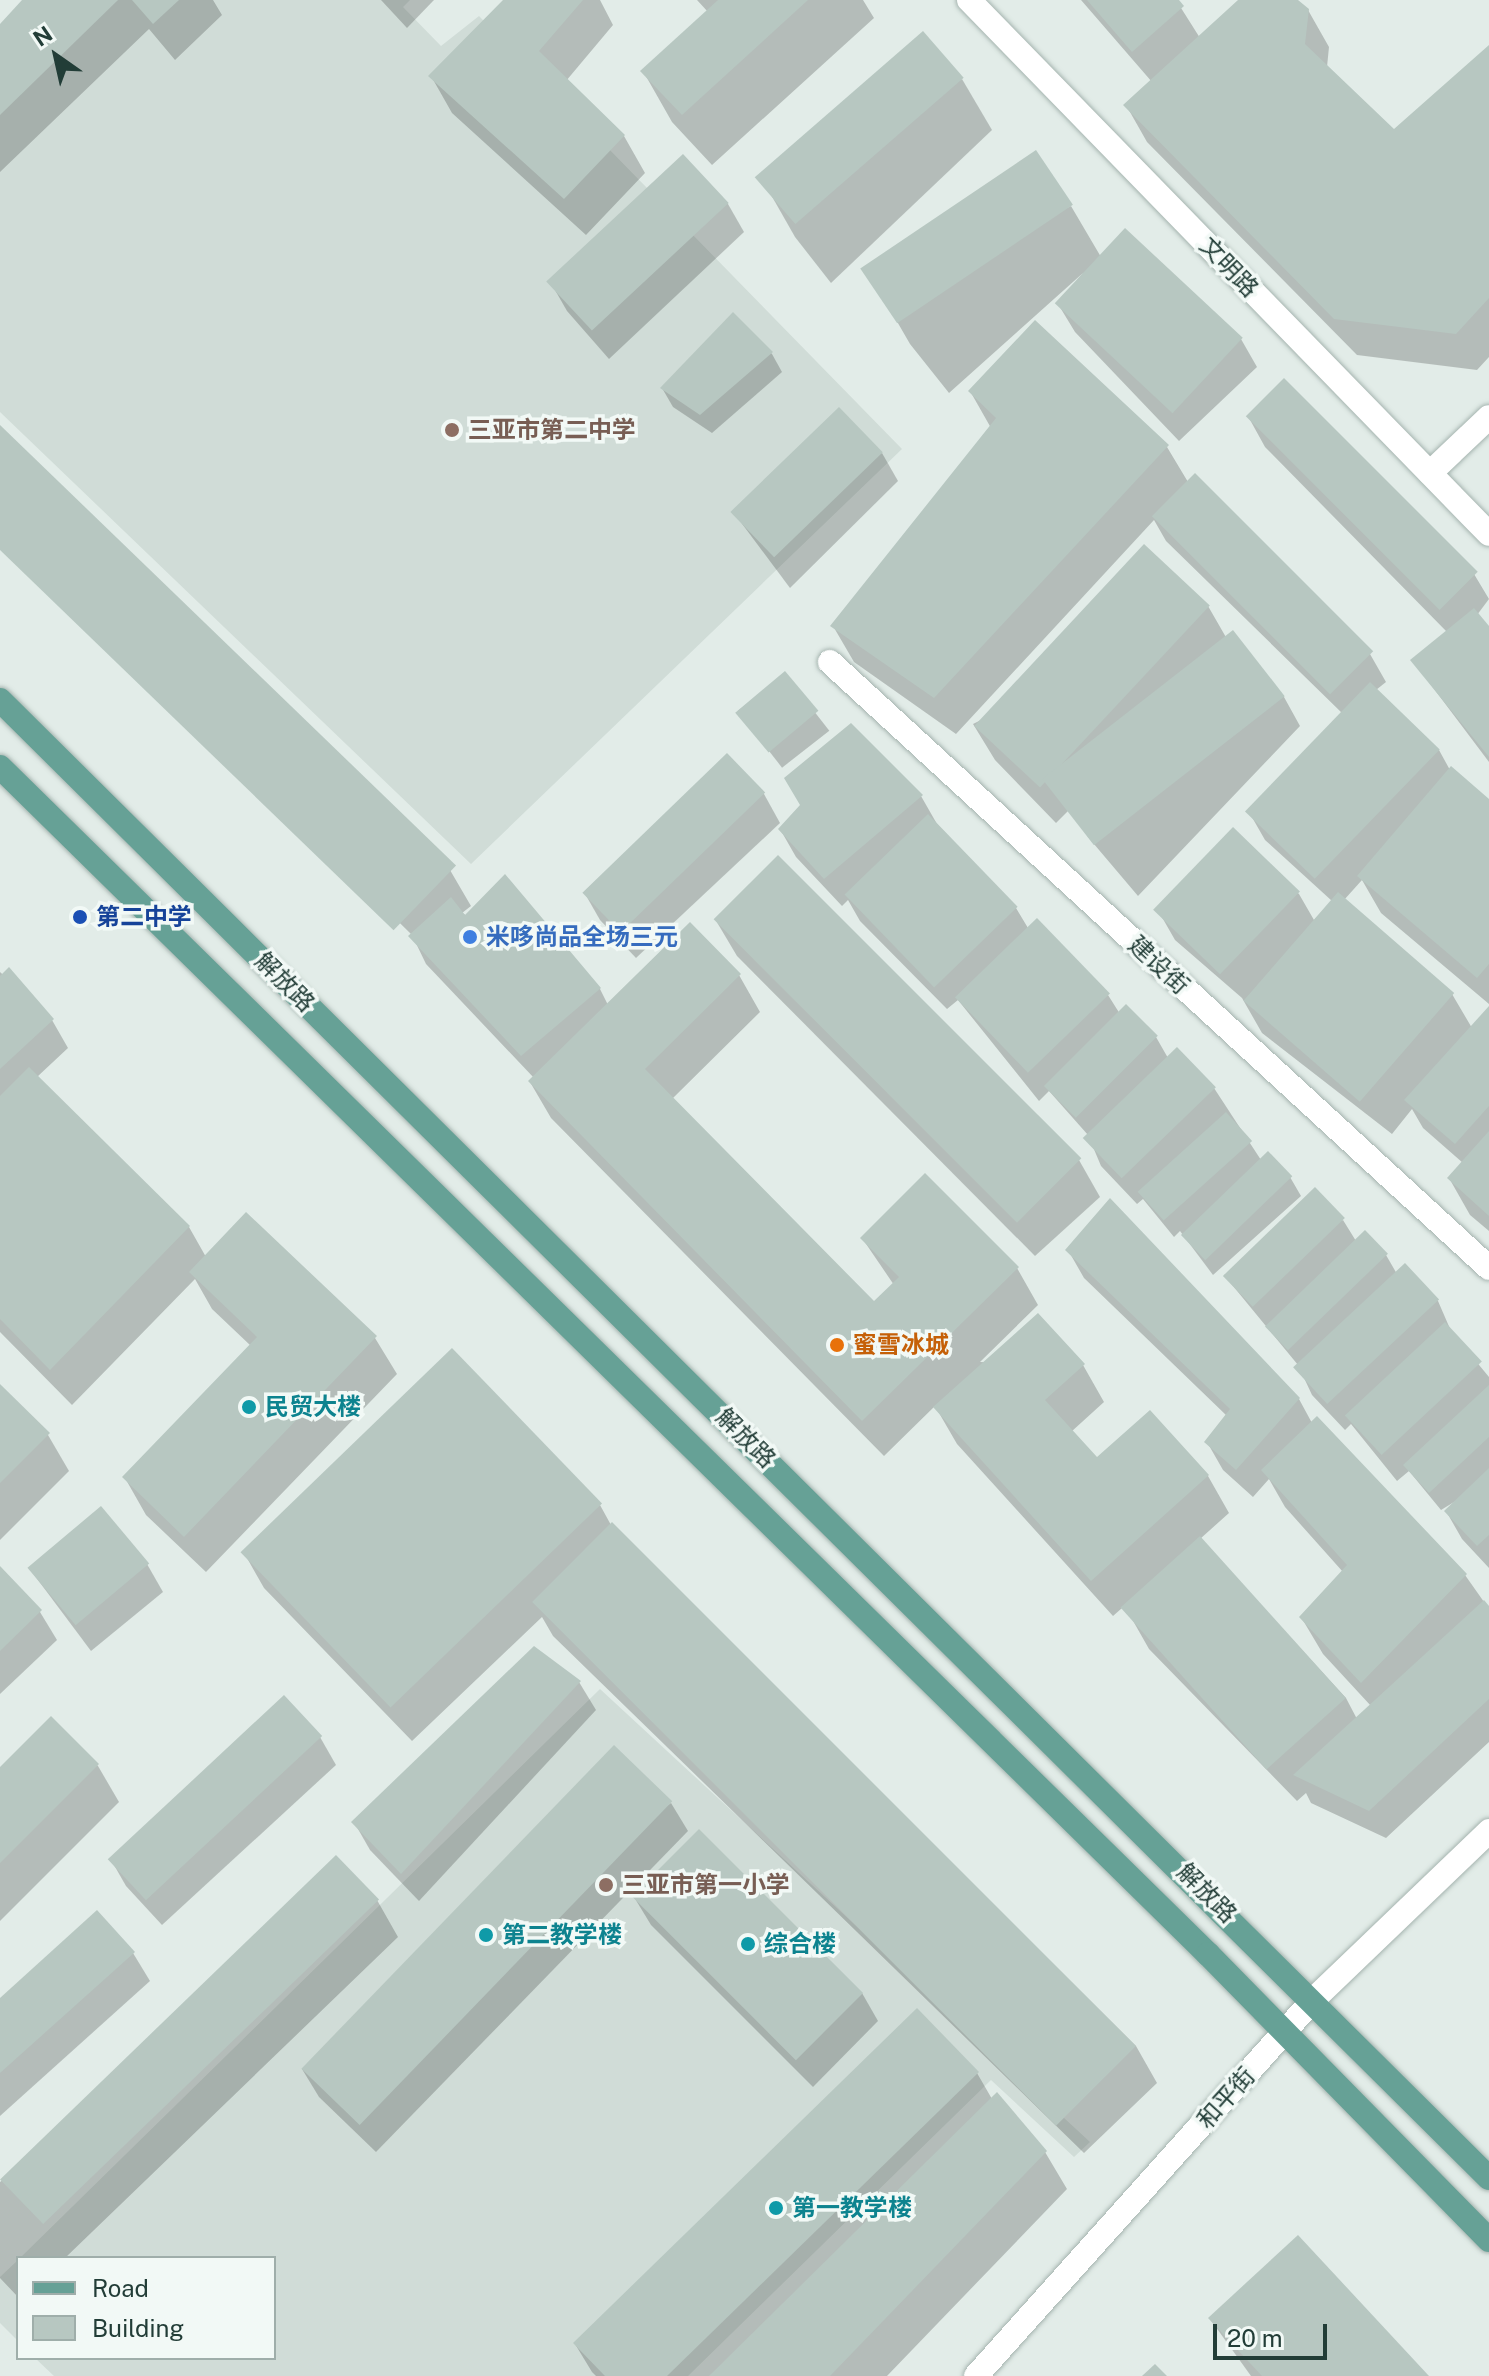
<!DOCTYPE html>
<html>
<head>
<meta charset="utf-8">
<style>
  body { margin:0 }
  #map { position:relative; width:1489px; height:2376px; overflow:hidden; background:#e2ece8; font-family:"Public Sans","Noto Sans SC",sans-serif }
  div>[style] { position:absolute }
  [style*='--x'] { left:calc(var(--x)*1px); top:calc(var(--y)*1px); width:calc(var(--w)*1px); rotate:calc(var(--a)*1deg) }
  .built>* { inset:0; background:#d0dcd7 }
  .shadow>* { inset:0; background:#0003; transform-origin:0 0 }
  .building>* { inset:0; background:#b7c7c1; transform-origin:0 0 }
  .roads { filter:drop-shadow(0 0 2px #a5b4af) drop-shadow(0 0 2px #a5b4af) }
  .minor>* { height:24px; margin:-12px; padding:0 12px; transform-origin:12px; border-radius:12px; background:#fff }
  .major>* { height:24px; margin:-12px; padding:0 12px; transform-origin:12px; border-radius:12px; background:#66a196 }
  .dots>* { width:22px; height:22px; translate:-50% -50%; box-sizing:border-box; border:4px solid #f2f9f6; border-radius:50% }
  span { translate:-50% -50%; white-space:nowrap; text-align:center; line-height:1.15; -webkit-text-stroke:7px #f2f9f6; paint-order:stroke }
  .street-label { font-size:24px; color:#223d37 }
  .education-label { font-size:24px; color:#785e54; font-weight:700 }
  .left { translate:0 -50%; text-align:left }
  .transit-label { font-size:24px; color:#164399; font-weight:700 }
  .shop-label { font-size:24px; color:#366cbe; font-weight:700 }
  .food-label { font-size:24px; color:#c56008; font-weight:700 }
  .culture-label { font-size:24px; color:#0d838f; font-weight:700 }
  .legend { position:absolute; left:16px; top:2256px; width:260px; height:104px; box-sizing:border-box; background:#f2f9f6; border:2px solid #9faeaa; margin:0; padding:10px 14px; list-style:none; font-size:24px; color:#223d37 }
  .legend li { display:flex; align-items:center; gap:16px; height:40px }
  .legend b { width:40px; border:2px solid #9faeaa }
  .north { position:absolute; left:16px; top:16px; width:80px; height:80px; -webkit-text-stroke:6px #f2f9f6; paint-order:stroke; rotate:326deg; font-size:22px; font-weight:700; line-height:32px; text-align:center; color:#223d37 }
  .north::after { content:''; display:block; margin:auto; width:28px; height:36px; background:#223d37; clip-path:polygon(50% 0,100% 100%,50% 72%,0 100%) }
  .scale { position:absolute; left:1213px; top:2324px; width:114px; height:36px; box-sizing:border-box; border:4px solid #223d37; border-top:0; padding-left:10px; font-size:24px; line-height:28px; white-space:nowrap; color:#223d37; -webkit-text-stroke:6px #f2f9f6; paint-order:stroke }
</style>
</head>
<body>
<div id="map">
  <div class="built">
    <div style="clip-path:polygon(27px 0,410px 0,403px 7px,441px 46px,479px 16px,902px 449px,471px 864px,0 412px,0 27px)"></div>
    <div style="clip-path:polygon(600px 1689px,1090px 2142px,1074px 2157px,991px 2080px,688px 2376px,54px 2376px,35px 2358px,274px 2358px,274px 2258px,20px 2258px)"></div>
    <div style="clip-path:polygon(18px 2260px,18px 2341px,0 2323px,0 2277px)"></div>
  </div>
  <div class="shadow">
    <div style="clip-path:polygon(25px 0,213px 0,222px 15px,175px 60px,149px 29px,0 172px,0 26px)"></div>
    <div style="clip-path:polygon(381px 0,434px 0,407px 28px)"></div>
    <div style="clip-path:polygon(506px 0,600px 0,613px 25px,566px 81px,624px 136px,645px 173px,586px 235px,452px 113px,431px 76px)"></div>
    <div style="clip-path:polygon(697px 0,863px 0,874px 18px,712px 165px,672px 122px,643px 71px,708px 12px)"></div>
    <div style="clip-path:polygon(1081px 0,1176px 0,1200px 38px,1241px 0,1294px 0,1308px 10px,1329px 47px,1327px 67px,1394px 131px,1489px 47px,1489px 357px,1477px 370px,1357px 355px,1147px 142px,1126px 105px,1152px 82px)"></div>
    <div style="clip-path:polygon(962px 79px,992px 130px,831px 283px,795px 237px,766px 186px)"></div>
    <div style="clip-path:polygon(683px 157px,728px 204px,744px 232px,609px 359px,567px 311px,551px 283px)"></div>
    <div style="clip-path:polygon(1071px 206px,1101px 257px,1241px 339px,1257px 367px,1179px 441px,1075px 332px,1058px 304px,1083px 273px,949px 393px,910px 344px,880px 292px)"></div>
    <div style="clip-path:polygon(733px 315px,772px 354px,782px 372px,712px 433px,673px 407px,662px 388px)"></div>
    <div style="clip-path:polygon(970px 391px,1167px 447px,1188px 482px,1195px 475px,1370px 654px,1386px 682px,1376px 690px,1439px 750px,1450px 770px,1489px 801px,1489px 1004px,1381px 913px,1362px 880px,1344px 900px,1452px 994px,1472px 1028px,1489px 1009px,1489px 1231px,1470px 1215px,1449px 1178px,1463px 1163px,1423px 1128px,1412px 1109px,1392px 1134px,1262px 1033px,1242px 998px,1175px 940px,1159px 912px,1233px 830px,1299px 894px,1314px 920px,1332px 901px,1265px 840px,1249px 812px,1343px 714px,1166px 541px,1154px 520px,956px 734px,854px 662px,833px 626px,991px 428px)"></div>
    <div style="clip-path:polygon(1249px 418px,1474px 574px,1489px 599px,1477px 615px,1489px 630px,1489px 762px,1413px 661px,1447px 632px,1265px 447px)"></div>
    <div style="clip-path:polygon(0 428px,450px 870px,471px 906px,462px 913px,600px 989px,608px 1005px,739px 975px,760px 1012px,672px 1099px,874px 1304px,894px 1285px,862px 1238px,1017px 1268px,1038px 1305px,980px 1362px,1083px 1365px,1104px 1402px,1071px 1432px,1097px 1460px,1208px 1476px,1229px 1513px,1200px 1539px,1346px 1698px,1357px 1719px,1371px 1706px,1323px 1654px,1301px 1617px,1343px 1572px,1285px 1507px,1269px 1479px,1253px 1497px,1223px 1470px,1207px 1442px,1227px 1416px,1084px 1278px,1068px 1250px,1299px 1399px,1312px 1423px,1465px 1575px,1489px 1609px,1489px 1742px,1386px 1838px,1311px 1803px,1306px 1793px,1297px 1801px,1149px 1649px,1128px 1612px,1164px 1571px,1113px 1616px,957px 1444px,935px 1406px,884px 1456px,551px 1118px,530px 1082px,534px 1078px,426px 964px,412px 935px,0 529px)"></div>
    <div style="clip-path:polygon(882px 453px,898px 481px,790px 588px,737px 517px)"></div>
    <div style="clip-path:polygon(1208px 606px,1227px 639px,1284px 697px,1300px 726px,1138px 896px,1088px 837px,1071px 808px,1056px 823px,995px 760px,973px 724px)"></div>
    <div style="left:785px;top:674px;width:72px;height:60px;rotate:52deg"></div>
    <div style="clip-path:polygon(727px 756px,764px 794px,780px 823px,636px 958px,600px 920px,584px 892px)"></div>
    <div style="clip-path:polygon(921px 796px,937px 824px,1016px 908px,1028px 928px,1108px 995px,1120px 1014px,1156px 1037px,1168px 1058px,1214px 1088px,1261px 1160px,1290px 1177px,1301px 1196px,1213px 1275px,1180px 1231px,1174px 1237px,1143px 1199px,1137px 1204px,1101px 1166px,1088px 1135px,1049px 1091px,1039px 1101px,958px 1000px,947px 1009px,860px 921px,848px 900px,842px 906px,796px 857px,780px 829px)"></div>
    <div style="clip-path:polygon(715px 919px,1079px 1160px,1100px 1197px,1035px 1256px,737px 956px)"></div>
    <div style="clip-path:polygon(0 972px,52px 1020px,68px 1048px,37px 1077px,189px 1227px,206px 1257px,375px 1338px,397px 1374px,206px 1572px,146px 1515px,125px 1478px,251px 1346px,212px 1309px,195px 1279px,72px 1405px,0 1332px)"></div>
    <div style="clip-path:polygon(1343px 1220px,1356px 1241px,1386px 1255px,1397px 1274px,1438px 1301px,1451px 1331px,1489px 1377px,1489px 1568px,1462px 1539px,1446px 1511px,1459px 1499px,1441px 1510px,1409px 1471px,1397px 1481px,1351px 1424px,1345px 1430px,1312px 1395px,1298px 1365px,1224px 1275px)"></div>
    <div style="clip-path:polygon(0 1387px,48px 1435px,69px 1471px,0 1540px)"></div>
    <div style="clip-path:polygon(600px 1505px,611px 1525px,1136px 2046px,1157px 2083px,1084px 2153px,553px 1636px,542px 1617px,412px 1741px,264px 1588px,243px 1551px)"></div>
    <div style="clip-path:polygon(147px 1564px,163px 1592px,91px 1651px,29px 1568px)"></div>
    <div style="clip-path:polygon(0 1569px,40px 1612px,57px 1640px,0 1694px)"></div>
    <div style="clip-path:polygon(579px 1682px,596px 1710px,419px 1901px,370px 1850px,354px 1822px)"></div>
    <div style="clip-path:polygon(51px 1719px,98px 1766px,119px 1802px,0 1921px,0 1769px)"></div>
    <div style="clip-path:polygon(320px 1737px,336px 1765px,162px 1925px,126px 1886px,110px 1858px)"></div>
    <div style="clip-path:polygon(671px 1803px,688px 1831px,376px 2152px,319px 2097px,302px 2069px)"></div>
    <div style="clip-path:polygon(634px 1897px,862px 1993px,878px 2021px,813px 2087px,651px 1925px)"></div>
    <div style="clip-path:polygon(377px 1900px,398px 1937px,65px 2258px,18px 2258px,18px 2297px,0 2278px,0 2182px)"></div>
    <div style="clip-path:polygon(133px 1953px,150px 1981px,0 2116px,0 2000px)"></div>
    <div style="clip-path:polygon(977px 2073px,992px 2099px,1045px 2152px,1067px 2189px,887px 2376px,596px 2376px,592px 2372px,575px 2344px)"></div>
    <div style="clip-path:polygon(1210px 2319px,1427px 2376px,1251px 2376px)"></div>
  </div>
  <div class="building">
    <div style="clip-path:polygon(22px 0,118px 0,0 115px,0 24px)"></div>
    <div style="clip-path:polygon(132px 0,179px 0,153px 24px)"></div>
    <div style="clip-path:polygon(503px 0,583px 0,539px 51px,625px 135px,564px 199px,428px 76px)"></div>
    <div style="clip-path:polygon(718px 0,808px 0,682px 115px,640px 71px)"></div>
    <div style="clip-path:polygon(1087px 0,1179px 0,1184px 6px,1132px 52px)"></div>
    <div style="clip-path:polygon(1238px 0,1298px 0,1309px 9px,1305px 44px,1394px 129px,1489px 45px,1489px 298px,1456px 334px,1334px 319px,1123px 105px)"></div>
    <div style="left:923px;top:31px;width:62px;height:223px;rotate:49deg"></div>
    <div style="left:1036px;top:150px;width:66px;height:212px;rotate:56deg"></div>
    <div style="left:683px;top:154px;width:67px;height:187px;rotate:47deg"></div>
    <div style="left:1125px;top:228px;width:161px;height:103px;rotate:43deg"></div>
    <div style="clip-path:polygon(733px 312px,773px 352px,700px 415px,660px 388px)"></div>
    <div style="clip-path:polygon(1035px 320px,1169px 445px,934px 698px,830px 626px,996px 418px,968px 391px)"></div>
    <div style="left:1284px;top:378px;width:274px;height:54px;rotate:45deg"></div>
    <div style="left:839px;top:407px;width:63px;height:151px;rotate:46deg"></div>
    <div style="left:0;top:425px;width:634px;height:90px;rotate:44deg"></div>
    <div style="left:1195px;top:473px;width:252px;height:61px;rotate:45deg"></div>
    <div style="left:1144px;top:544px;width:90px;height:249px;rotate:43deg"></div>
    <div style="clip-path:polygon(1474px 608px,1489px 626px,1489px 757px,1410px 660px)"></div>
    <div style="left:1233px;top:630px;width:84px;height:242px;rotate:52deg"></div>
    <div style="left:785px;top:671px;width:52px;height:65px;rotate:50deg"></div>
    <div style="left:1370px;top:682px;width:97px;height:180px;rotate:44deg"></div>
    <div style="clip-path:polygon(851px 723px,923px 795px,824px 879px,778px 829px,800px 805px,784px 778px)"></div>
    <div style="left:727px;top:753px;width:55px;height:201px;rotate:46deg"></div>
    <div style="clip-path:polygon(1451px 766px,1489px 799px,1489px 964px,1477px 978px,1357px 876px)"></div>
    <div style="left:928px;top:814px;width:129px;height:116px;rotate:46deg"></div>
    <div style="left:1233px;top:827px;width:93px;height:115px;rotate:44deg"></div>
    <div style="left:778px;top:855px;width:429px;height:91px;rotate:45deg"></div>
    <div style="clip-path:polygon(505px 874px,601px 988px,521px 1056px,408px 936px,451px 897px,465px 915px)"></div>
    <div style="left:1338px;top:892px;width:154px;height:144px;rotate:41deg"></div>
    <div style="left:1037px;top:918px;width:105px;height:114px;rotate:46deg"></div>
    <div style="clip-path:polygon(690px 922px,741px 974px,645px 1069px,874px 1301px,899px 1277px,860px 1238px,925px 1173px,1019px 1267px,862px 1421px,528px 1081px)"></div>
    <div style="clip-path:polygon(9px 967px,54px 1019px,0 1069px,0 976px)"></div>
    <div style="left:1126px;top:1004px;width:45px;height:116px;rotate:45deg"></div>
    <div style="clip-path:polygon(1489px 1006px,1489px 1106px,1455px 1144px,1404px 1100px)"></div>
    <div style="left:1177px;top:1047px;width:56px;height:131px;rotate:46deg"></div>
    <div style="clip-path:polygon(29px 1067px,190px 1226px,50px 1370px,0 1319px,0 1096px)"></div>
    <div style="left:1226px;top:1112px;width:39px;height:119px;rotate:48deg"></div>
    <div style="clip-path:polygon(1489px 1131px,1489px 1216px,1447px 1178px)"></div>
    <div style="left:1268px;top:1151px;width:35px;height:121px;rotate:46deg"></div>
    <div style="left:1315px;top:1187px;width:43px;height:128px;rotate:46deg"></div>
    <div style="clip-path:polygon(1110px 1198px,1300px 1398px,1236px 1470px,1204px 1442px,1230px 1409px,1065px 1250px)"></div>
    <div style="clip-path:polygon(246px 1212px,377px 1336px,184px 1537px,122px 1477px,257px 1337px,189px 1272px)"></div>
    <div style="left:1365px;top:1230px;width:33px;height:139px;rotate:46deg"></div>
    <div style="left:1405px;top:1263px;width:50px;height:153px;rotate:47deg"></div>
    <div style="clip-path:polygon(1038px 1313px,1085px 1364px,1045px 1400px,1097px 1457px,1150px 1410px,1209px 1475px,1091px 1581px,933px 1407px)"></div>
    <div style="left:1445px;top:1322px;width:54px;height:137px;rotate:47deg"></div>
    <div style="left:452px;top:1348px;width:216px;height:294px;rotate:46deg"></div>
    <div style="clip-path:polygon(0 1384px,50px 1433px,0 1483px)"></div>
    <div style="clip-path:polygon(1489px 1385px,1489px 1437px,1429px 1493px,1403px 1465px)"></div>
    <div style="clip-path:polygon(1317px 1416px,1467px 1574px,1361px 1683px,1299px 1617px,1347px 1565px,1261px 1470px)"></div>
    <div style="clip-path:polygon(1489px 1468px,1489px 1535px,1477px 1546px,1444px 1511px)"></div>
    <div style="left:101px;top:1506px;width:75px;height:96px;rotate:50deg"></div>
    <div style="left:612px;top:1522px;width:741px;height:113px;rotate:45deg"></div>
    <div style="left:1200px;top:1536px;width:218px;height:107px;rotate:48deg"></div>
    <div style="clip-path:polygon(0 1566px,42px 1610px,0 1651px)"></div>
    <div style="clip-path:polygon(1484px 1600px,1489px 1606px,1489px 1699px,1369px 1811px,1293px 1775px)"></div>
    <div style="clip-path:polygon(534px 1646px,581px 1681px,401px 1874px,351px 1822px)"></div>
    <div style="left:284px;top:1695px;width:56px;height:241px;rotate:47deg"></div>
    <div style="clip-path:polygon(51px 1716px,99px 1764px,0 1863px,0 1767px)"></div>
    <div style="left:614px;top:1745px;width:81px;height:450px;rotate:44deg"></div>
    <div style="left:699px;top:1829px;width:232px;height:95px;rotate:45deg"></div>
    <div style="left:336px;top:1855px;width:62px;height:467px;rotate:46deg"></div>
    <div style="clip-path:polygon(97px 1910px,135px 1952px,0 2073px,0 1998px)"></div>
    <div style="clip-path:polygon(917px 2008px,979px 2072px,667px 2376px,605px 2376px,573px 2343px)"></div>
    <div style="clip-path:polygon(997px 2092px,1047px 2151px,830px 2376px,709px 2376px)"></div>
    <div style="clip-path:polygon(1298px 2235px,1429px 2376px,1262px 2376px,1208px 2318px)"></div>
    <div style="clip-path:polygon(1155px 2364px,1167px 2376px,1142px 2376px)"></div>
  </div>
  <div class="roads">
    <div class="minor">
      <div style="--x:969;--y:0;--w:745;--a:45.76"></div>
      <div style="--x:1430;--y:473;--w:81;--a:-43.5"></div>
      <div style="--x:830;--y:662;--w:895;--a:42.6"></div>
      <div style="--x:976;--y:2376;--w:505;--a:-48.13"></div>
      <div style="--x:1313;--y:2000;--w:244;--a:-43.8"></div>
    </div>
    <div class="major">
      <div style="--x:0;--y:700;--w:2098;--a:44.79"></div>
      <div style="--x:0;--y:767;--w:1694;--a:44.5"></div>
      <div style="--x:1208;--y:1954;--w:401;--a:45.5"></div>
    </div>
  </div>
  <div class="dots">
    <div style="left:452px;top:430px;background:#8d6e63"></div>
    <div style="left:80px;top:917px;background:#1a4fb4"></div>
    <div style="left:470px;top:937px;background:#3f7fe0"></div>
    <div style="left:837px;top:1345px;background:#e8710a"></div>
    <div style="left:249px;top:1407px;background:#0f9aa8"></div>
    <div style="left:606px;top:1885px;background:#8d6e63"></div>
    <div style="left:486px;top:1935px;background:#0f9aa8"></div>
    <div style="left:748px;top:1944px;background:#0f9aa8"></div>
    <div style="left:776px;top:2208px;background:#0f9aa8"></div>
  </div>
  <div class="street-label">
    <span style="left:1229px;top:267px;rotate:46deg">文明路</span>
    <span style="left:1159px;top:965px;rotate:43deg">建设街</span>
    <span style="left:285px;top:982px;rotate:45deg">解放路</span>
    <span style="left:746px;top:1438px;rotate:45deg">解放路</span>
    <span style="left:1207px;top:1893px;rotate:45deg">解放路</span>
    <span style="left:1226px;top:2098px;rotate:-48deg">和平街</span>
  </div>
  <div class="education-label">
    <span class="left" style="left:468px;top:430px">三亚市第二中学</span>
    <span class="left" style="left:622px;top:1885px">三亚市第一小学</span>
  </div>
  <div class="transit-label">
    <span class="left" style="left:96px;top:917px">第二中学</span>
  </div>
  <div class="shop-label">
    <span class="left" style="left:486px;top:937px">米哆尚品全场三元</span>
  </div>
  <div class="food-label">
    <span class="left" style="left:853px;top:1345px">蜜雪冰城</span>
  </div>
  <div class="culture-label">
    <span class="left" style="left:265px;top:1407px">民贸大楼</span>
    <span class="left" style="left:502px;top:1935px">第二教学楼</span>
    <span class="left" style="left:764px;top:1944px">综合楼</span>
    <span class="left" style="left:792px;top:2208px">第一教学楼</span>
  </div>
  <ul class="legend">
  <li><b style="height:10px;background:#66a196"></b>Road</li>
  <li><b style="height:22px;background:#b7c7c1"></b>Building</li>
  </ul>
  <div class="north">N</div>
  <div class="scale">20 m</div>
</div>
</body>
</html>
